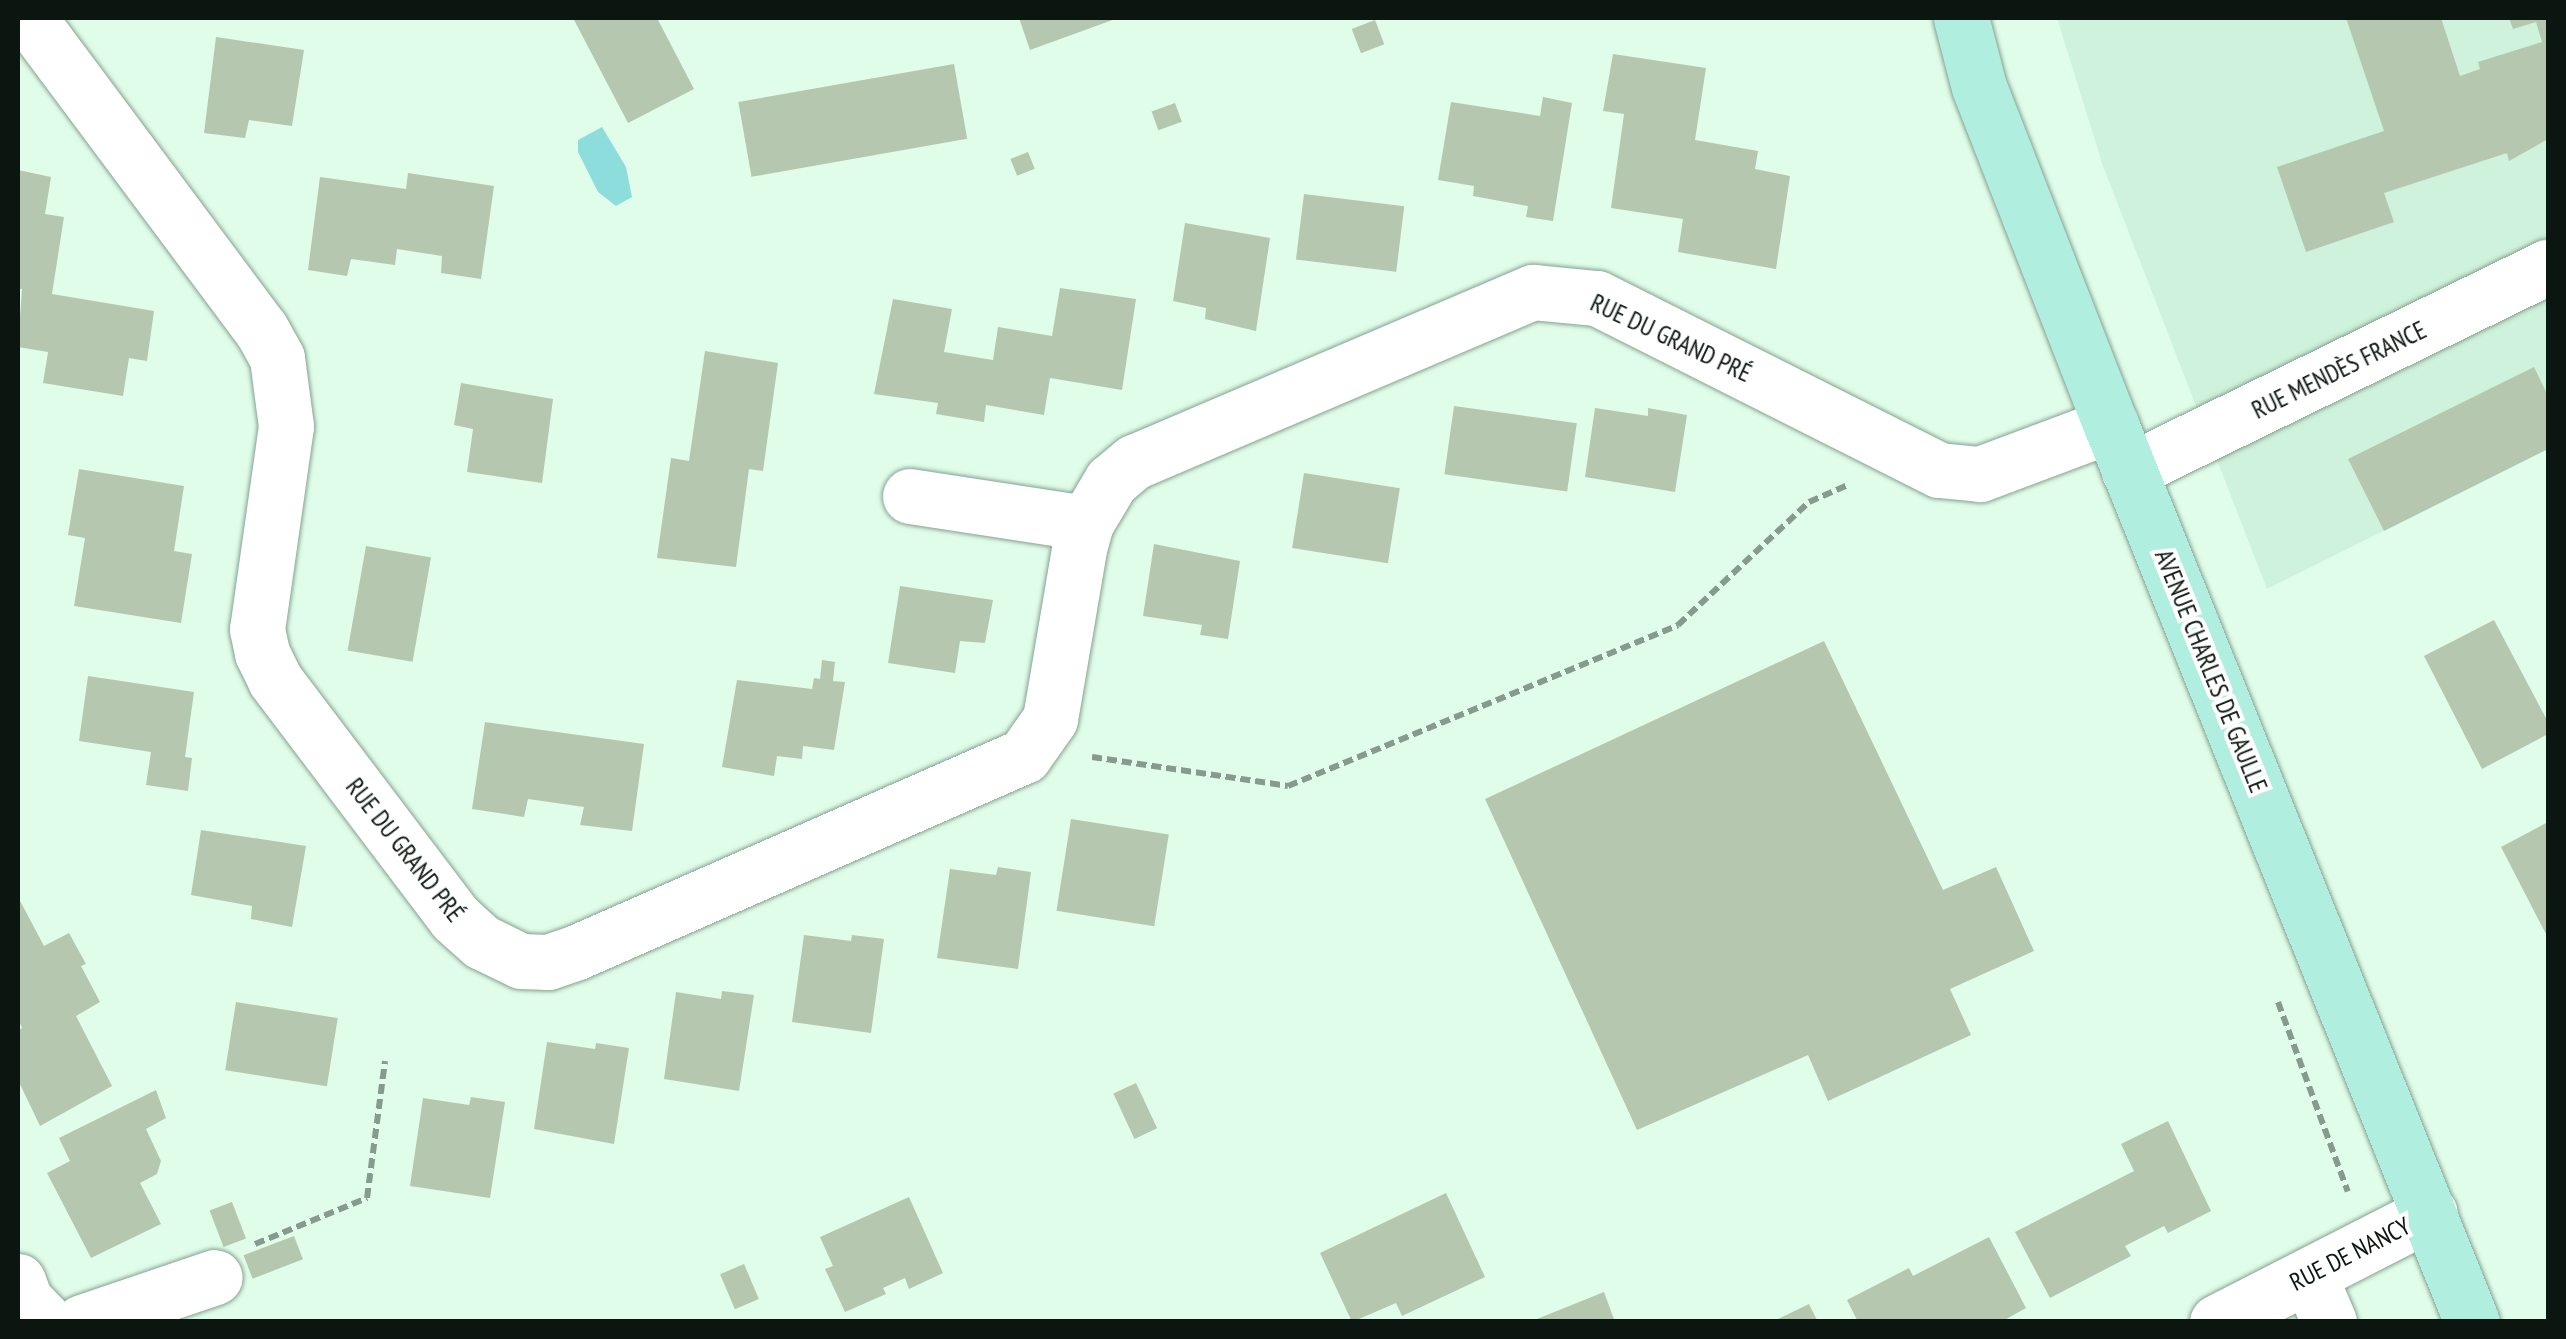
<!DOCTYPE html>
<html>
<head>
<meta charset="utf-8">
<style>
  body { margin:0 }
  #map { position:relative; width:2566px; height:1339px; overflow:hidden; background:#e0fdea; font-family:"PT Sans Narrow",sans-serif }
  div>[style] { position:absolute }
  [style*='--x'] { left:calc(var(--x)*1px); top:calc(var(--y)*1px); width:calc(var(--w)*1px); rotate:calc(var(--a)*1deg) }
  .built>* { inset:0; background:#cef2db }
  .water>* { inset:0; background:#8edddd }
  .building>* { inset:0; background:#b5c7af; transform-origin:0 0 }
  .path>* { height:6px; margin-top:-3px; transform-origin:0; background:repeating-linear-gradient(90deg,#869b8e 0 10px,transparent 0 15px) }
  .roads { filter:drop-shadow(0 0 2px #86a190) drop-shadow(0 0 2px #86a190) }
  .minor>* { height:55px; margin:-27.5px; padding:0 27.5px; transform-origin:27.5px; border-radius:27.5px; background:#fff }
  .major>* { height:55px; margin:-27.5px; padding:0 27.5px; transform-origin:27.5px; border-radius:27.5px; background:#b0eedf }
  span { translate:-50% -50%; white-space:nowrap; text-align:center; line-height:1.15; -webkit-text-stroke:8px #fff; paint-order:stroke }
  .street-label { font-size:25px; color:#0c1610 }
  .frame { position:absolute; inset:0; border:20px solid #0c1610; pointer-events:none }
</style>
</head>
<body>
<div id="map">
  <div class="built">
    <div style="clip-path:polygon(2057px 18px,2548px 18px,2548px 449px,2267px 589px,2103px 166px)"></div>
  </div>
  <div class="water">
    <div style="clip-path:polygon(602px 127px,626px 167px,632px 197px,616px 206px,598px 192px,578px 152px,578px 140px)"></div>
  </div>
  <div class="building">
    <div style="clip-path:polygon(573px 18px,657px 18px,694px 89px,628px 123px)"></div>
    <div style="clip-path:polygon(1019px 18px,1118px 18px,1030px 50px)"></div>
    <div style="clip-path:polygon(2346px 18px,2441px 18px,2460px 76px,2480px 69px,2478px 62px,2542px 42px,2536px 22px,2513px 29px,2509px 18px,2548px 18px,2548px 139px,2509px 161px,2507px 153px,2384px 193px,2394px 222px,2306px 252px,2277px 167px,2384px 131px)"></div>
    <div style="left:1375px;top:20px;width:26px;height:25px;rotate:69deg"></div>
    <div style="clip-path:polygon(216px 37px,304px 50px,292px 126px,249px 120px,245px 138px,204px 133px)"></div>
    <div style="clip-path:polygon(1613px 54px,1706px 68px,1695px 140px,1758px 151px,1755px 169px,1790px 176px,1776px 269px,1678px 252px,1683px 219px,1611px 208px,1624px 114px,1603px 111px)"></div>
    <div style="left:954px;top:64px;width:76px;height:219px;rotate:80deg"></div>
    <div style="clip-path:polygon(1543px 97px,1572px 103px,1553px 221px,1526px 217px,1528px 206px,1473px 196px,1474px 186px,1438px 180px,1451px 102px,1540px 116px)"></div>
    <div style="left:1175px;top:103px;width:20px;height:25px;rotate:70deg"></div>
    <div style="left:1028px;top:152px;width:18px;height:19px;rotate:68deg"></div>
    <div style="clip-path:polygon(18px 170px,51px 177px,45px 214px,64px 217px,52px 294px,154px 311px,147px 361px,129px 358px,123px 396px,43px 383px,48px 352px,18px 347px,22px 289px,18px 289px)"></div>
    <div style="clip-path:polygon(408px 173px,494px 186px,481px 279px,441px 273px,442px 256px,397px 249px,395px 265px,351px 259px,347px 276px,308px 270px,320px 177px,406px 189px)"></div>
    <div style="left:1304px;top:194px;width:101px;height:66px;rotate:7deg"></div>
    <div style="clip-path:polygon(1185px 223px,1270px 238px,1256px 331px,1205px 319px,1206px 308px,1173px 301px)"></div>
    <div style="clip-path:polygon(1060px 288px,1136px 299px,1122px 390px,1050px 378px,1044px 415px,986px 405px,984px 422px,936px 414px,938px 403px,874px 394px,893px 299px,952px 309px,944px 352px,993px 360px,998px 327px,1052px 336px)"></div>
    <div style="clip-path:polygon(705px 351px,778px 363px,763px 471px,749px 469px,736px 567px,657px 558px,671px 458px,689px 461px)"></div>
    <div style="clip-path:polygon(2534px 367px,2548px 396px,2548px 449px,2384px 531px,2348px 459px)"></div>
    <div style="clip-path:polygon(461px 383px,553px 399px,542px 483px,467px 472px,473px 429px,454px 425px)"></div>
    <div style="left:1454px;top:406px;width:124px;height:69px;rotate:8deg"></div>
    <div style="clip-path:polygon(1595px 408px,1648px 416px,1648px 408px,1687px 415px,1675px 492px,1585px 477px)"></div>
    <div style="clip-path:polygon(79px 469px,184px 486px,174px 551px,192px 554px,181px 623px,74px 606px,85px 538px,68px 535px)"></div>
    <div style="left:1304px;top:473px;width:97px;height:76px;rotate:9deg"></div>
    <div style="clip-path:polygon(1154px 544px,1240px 561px,1228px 639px,1200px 635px,1202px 625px,1143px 616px)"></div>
    <div style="left:366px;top:546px;width:66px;height:106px;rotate:10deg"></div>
    <div style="clip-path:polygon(900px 586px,993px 600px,985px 643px,960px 641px,955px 673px,888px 663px)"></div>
    <div style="clip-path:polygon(2494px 620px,2548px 722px,2548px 734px,2482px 769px,2424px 656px)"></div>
    <div style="clip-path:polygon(1824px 641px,1943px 890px,1996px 867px,2034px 951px,1950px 989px,1971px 1035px,1828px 1101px,1808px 1055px,1637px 1130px,1485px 799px)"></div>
    <div style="clip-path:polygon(822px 660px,835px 662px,833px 681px,845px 682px,834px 750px,803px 746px,802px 759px,777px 756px,774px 776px,722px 767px,737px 680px,812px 689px,814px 678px,820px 679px)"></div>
    <div style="clip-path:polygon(88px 676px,194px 692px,185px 757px,192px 758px,188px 791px,146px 785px,151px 752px,79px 741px)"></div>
    <div style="clip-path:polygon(485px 722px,644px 744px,632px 831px,580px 825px,584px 807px,528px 799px,524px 817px,472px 809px)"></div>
    <div style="left:1071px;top:819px;width:99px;height:93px;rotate:9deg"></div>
    <div style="clip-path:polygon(2548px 822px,2548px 938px,2501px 847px)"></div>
    <div style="clip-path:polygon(201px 830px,306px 846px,292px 927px,251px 919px,252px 906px,191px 895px)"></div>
    <div style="clip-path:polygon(998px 867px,1031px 872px,1018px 969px,937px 958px,950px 869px,996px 875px)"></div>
    <div style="clip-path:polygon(18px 897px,44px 946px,69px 933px,86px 964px,81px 966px,100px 1002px,76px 1016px,112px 1086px,40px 1126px,18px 1080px,18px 1030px,22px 1028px,18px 1019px)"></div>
    <div style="clip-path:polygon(804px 935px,851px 941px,852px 935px,884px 939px,871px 1033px,792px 1022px)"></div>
    <div style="clip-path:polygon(722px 991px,754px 995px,739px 1091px,664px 1079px,676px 992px,721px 999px)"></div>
    <div style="left:236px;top:1002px;width:103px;height:69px;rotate:9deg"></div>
    <div style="clip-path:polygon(547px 1042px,595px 1049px,596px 1043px,629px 1048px,614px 1144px,534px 1129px)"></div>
    <div style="left:1136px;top:1083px;width:50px;height:25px;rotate:65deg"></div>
    <div style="clip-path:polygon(156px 1090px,166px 1118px,146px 1129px,161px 1161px,157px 1174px,140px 1183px,161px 1224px,91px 1258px,47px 1173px,70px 1161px,59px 1138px)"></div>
    <div style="clip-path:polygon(471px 1097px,505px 1102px,490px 1198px,410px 1186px,423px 1098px,469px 1105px)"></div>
    <div style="clip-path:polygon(2168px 1121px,2211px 1211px,2168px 1233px,2164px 1226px,2125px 1246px,2131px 1256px,2050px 1298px,2015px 1232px,2134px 1171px,2121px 1144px)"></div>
    <div style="clip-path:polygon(1446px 1193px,1485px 1277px,1402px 1316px,1396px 1303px,1352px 1322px,1320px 1253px)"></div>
    <div style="clip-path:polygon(909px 1197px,943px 1273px,909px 1289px,905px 1278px,883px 1288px,886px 1294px,845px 1312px,825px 1269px,833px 1266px,820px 1237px)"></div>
    <div style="left:232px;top:1202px;width:39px;height:24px;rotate:69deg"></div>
    <div style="left:294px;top:1236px;width:25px;height:54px;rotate:69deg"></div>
    <div style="clip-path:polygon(1989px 1237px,2026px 1308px,2001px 1322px,1858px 1322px,1847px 1300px,1909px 1268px,1913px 1276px)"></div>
    <div style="left:744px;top:1264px;width:38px;height:26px;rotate:67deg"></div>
    <div style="clip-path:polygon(1604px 1292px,1615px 1322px,1532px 1322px,1532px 1321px)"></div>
    <div style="clip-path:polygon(1809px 1304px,1818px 1322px,1772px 1322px)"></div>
  </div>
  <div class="path">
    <div style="--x:1092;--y:757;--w:198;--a:8.4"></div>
    <div style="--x:1288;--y:786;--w:422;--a:-22.4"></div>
    <div style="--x:1678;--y:625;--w:180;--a:-43.2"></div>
    <div style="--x:1809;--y:502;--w:43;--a:-23.6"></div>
    <div style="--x:2278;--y:1002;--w:202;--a:69.8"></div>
    <div style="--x:255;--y:1244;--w:121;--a:-22.3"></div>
    <div style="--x:367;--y:1198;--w:138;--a:-82.5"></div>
  </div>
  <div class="roads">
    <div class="minor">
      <div style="--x:34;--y:25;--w:379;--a:53.3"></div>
      <div style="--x:261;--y:329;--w:33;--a:61"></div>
      <div style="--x:277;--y:358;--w:69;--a:82.5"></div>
      <div style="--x:286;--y:426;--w:205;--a:98.1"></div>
      <div style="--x:257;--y:629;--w:25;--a:78"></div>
      <div style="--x:262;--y:653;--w:30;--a:64"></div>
      <div style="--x:275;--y:680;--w:298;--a:52.9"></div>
      <div style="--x:455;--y:918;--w:36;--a:42"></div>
      <div style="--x:482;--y:942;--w:43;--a:26"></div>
      <div style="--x:521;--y:961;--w:27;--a:2"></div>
      <div style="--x:548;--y:962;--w:31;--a:-19"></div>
      <div style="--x:577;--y:952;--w:488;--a:-23.7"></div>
      <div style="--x:1024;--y:756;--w:45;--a:-54.9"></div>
      <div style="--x:1050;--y:719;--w:172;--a:-80.3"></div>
      <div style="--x:1079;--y:549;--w:27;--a:-75"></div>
      <div style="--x:1086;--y:523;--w:49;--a:-59.2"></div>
      <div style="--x:1111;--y:481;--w:30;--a:-40"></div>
      <div style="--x:1134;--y:462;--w:434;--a:-23.1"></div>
      <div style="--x:1533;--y:292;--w:64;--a:5.4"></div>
      <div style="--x:1597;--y:298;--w:383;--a:26.7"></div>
      <div style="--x:1939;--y:470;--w:41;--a:5.6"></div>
      <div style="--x:1980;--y:474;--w:140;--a:-20.5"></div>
      <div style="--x:2129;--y:471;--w:466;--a:-26"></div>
      <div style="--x:910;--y:496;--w:178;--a:8.7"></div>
      <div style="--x:2309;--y:1275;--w:51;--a:66.9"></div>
      <div style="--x:18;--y:1281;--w:20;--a:70"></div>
      <div style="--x:25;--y:1300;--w:30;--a:46"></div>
      <div style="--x:82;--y:1322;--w:140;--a:-18.7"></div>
      <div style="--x:2217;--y:1322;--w:239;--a:-27.1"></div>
    </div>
    <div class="major">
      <div style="--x:1961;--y:18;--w:71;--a:75.4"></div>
      <div style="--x:1979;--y:87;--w:363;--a:68.7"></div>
      <div style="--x:2111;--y:425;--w:967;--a:68.08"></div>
    </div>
  </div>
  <div class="street-label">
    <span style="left:1671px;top:338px;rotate:25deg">RUE DU GRAND PRÉ</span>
    <span style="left:2339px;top:370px;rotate:-26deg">RUE MENDÈS FRANCE</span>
    <span style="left:2211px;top:671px;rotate:68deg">AVENUE CHARLES DE GAULLE</span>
    <span style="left:405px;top:850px;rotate:52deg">RUE DU GRAND PRÉ</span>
    <span style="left:2350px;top:1254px;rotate:-27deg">RUE DE NANCY</span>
  </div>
  <div class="frame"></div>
</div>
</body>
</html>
